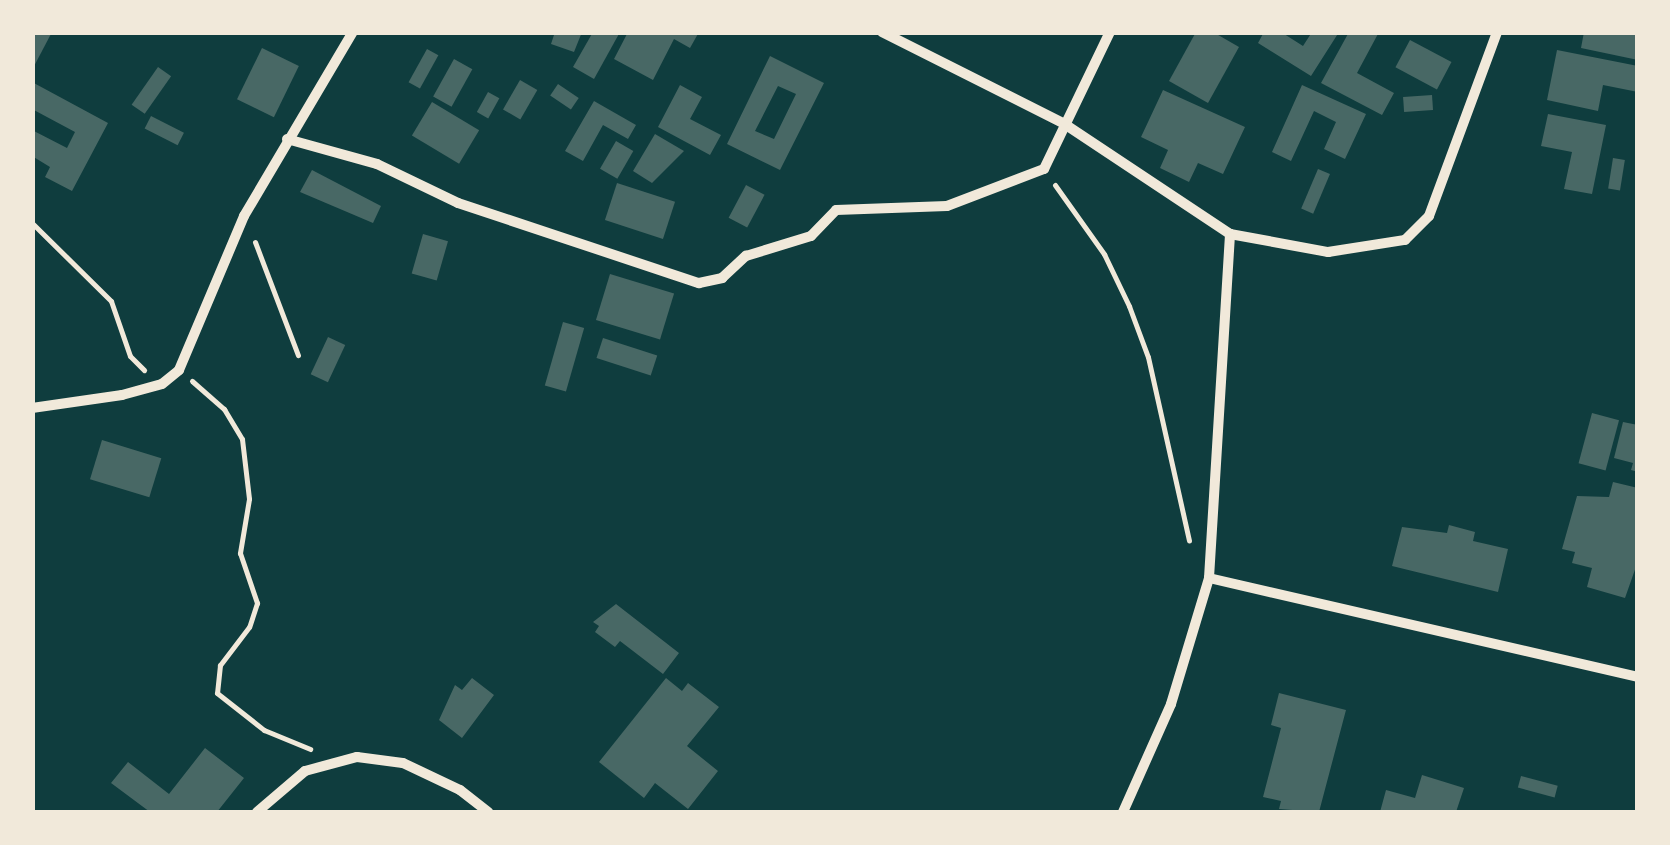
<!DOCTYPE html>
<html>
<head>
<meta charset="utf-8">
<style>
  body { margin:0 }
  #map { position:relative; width:1670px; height:845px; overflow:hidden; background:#0f3d3e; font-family:"Titillium Web",sans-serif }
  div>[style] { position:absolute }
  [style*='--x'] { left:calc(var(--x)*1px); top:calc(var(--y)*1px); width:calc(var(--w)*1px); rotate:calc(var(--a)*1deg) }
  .building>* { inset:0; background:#486865; transform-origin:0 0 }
  .path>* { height:5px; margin:-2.5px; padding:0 2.5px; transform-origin:2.5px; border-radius:2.5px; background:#f1e9da }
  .minor>* { height:10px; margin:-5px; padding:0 5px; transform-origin:5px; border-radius:5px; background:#f1e9da }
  span { translate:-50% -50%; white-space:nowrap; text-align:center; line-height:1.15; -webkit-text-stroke:10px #f1e9da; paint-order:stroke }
  .frame { position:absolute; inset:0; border:35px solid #f1e9da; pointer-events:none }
</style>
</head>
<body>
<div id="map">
  <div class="building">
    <div style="clip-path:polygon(32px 32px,52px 32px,32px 70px)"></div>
    <div style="clip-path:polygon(555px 32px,582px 32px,574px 52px,551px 44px)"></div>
    <div style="clip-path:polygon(593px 32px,620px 32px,594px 79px,573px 67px)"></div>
    <div style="clip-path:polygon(628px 32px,699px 32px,690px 48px,674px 39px,653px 80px,614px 59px)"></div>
    <div style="clip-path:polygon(1196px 32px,1213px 32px,1239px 47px,1208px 103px,1169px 81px)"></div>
    <div style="clip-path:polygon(1264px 32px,1281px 32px,1303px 46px,1312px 32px,1339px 32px,1311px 76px,1258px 43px)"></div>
    <div style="clip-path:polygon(1349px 32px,1379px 32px,1357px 73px,1394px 93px,1382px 115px,1321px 83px)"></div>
    <div style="clip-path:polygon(1584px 32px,1638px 32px,1638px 60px,1581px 48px)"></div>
    <div style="left:1410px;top:40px;width:47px;height:31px;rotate:28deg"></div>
    <div style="left:262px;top:48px;width:41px;height:57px;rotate:26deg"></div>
    <div style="left:427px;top:49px;width:13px;height:38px;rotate:29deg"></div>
    <div style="clip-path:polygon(1557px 50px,1638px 66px,1638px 92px,1603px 85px,1598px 111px,1547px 100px)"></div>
    <div style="clip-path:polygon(evenodd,770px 56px,824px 83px,780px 170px,727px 144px,770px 56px,778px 86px,796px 94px,774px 139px,755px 131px,778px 86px)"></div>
    <div style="left:454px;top:59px;width:21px;height:43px;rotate:29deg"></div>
    <div style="left:158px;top:67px;width:16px;height:46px;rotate:35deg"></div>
    <div style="left:520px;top:80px;width:20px;height:34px;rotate:30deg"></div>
    <div style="clip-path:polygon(32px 82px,108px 123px,72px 191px,45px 177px,50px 167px,32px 156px,32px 130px,67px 148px,75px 132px,32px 109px)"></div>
    <div style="left:558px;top:84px;width:25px;height:14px;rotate:34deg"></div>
    <div style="clip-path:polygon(680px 85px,702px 97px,690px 119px,721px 135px,710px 155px,658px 127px)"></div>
    <div style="clip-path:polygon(1302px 85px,1366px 114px,1345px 159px,1324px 149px,1336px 122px,1314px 111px,1291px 161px,1272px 152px)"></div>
    <div style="clip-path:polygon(1163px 90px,1245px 127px,1223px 174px,1198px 163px,1189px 182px,1160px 168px,1168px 150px,1141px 137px)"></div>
    <div style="left:488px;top:92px;width:13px;height:23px;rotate:29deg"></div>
    <div style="left:1432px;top:95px;width:15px;height:29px;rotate:86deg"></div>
    <div style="clip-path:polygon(594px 101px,636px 125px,628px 139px,603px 125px,583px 161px,565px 151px)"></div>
    <div style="left:432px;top:102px;width:55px;height:39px;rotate:31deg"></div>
    <div style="clip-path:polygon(1548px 114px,1606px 125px,1592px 194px,1564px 189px,1572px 152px,1541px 146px)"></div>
    <div style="left:151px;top:116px;width:37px;height:14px;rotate:27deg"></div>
    <div style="clip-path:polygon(655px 134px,684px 151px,652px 183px,633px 171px)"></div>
    <div style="left:616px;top:141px;width:20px;height:32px;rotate:30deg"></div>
    <div style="left:1613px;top:158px;width:12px;height:31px;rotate:9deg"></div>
    <div style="left:1318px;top:169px;width:13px;height:43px;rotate:23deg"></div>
    <div style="clip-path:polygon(312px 170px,381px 206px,373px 223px,300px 192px)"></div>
    <div style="left:617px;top:183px;width:61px;height:39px;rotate:18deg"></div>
    <div style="left:746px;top:185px;width:21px;height:37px;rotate:28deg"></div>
    <div style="left:423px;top:234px;width:26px;height:41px;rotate:16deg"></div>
    <div style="left:610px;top:274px;width:67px;height:48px;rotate:17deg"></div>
    <div style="left:563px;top:322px;width:22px;height:66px;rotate:16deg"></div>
    <div style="left:328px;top:337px;width:19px;height:41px;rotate:25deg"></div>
    <div style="left:603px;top:338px;width:57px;height:21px;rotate:18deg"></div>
    <div style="left:1592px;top:413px;width:28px;height:52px;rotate:15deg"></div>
    <div style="clip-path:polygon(1623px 422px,1638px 425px,1638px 472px,1631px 470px,1633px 463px,1614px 458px)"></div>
    <div style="left:102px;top:440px;width:62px;height:41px;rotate:17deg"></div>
    <div style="clip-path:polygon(1613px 482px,1638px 488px,1638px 561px,1625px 598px,1587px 587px,1592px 568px,1572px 563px,1575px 552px,1562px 549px,1577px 496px,1609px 497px)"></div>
    <div style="clip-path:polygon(1449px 525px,1475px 532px,1473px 541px,1508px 549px,1498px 592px,1392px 566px,1402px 527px,1447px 533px)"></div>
    <div style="clip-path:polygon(616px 604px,679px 653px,663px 674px,620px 641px,615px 647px,595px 632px,599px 626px,593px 622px)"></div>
    <div style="clip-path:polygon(472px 678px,494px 695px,462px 738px,439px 720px,455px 685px,462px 690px)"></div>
    <div style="clip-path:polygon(666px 678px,682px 691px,688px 683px,719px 707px,687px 746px,718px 771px,688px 809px,655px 783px,644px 798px,599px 762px)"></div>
    <div style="clip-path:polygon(1279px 693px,1346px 710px,1319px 812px,1279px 809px,1281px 801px,1263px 797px,1281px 728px,1271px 725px)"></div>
    <div style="clip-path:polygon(205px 748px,244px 778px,217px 812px,150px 812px,111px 783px,128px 762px,169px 794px)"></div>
    <div style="clip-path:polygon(1422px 775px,1464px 788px,1456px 812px,1380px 812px,1386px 790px,1415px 798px)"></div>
    <div style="left:1521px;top:776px;width:38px;height:12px;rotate:15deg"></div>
  </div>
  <div class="path">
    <div style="--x:1055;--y:185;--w:85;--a:54.6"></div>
    <div style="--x:1104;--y:254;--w:58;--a:64.3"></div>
    <div style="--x:1129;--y:306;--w:54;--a:69.6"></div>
    <div style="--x:1148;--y:357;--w:188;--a:77.4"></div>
    <div style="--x:32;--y:223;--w:111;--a:44.6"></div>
    <div style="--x:111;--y:301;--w:58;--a:70.9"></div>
    <div style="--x:130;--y:356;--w:20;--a:45"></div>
    <div style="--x:255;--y:242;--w:121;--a:69.2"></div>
    <div style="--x:192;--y:381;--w:43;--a:41.2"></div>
    <div style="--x:224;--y:409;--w:35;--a:59"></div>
    <div style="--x:242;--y:439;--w:60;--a:83.3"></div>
    <div style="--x:249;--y:499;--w:55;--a:99.5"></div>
    <div style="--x:240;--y:553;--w:53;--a:71.2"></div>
    <div style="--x:257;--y:603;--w:25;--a:108"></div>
    <div style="--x:249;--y:627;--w:48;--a:127.3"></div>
    <div style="--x:220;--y:665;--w:28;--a:96"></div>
    <div style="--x:217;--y:693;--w:60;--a:38.2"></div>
    <div style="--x:264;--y:730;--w:50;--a:22.4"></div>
  </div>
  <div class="minor">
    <div style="--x:882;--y:32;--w:203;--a:26.7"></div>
    <div style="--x:1063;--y:123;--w:201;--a:33.6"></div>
    <div style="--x:1230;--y:234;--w:100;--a:10.4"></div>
    <div style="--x:1328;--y:252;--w:78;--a:-8.9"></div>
    <div style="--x:1405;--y:240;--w:34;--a:-45"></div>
    <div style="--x:1429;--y:216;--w:196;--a:-69.7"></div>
    <div style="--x:287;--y:139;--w:93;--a:15.5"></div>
    <div style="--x:377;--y:164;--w:90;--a:25.7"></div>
    <div style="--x:458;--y:203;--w:254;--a:18.4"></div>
    <div style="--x:699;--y:283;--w:24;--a:-12"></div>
    <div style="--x:722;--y:278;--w:33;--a:-43"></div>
    <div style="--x:746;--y:256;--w:68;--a:-17.1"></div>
    <div style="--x:811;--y:236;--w:36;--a:-46"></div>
    <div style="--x:836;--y:210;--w:111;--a:-2.1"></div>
    <div style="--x:947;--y:206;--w:104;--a:-20.9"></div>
    <div style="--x:1044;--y:169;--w:152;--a:-64.3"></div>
    <div style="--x:32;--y:408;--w:91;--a:-8.2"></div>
    <div style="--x:122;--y:395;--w:41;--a:-15.4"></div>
    <div style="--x:162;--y:384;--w:22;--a:-39"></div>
    <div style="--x:179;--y:370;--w:167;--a:-67.1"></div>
    <div style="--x:244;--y:216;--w:214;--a:-59.4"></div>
    <div style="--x:1209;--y:578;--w:440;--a:13"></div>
    <div style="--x:257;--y:812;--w:63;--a:-40.5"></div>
    <div style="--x:305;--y:771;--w:54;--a:-15.1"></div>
    <div style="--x:357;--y:757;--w:46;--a:7.4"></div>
    <div style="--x:403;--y:763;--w:63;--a:25.3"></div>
    <div style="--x:460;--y:790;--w:36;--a:38"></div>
    <div style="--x:1123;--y:812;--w:118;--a:-66"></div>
    <div style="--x:1171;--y:704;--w:132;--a:-73.2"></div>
    <div style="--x:1209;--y:578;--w:345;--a:-86.5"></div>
  </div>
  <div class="frame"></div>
</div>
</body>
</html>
